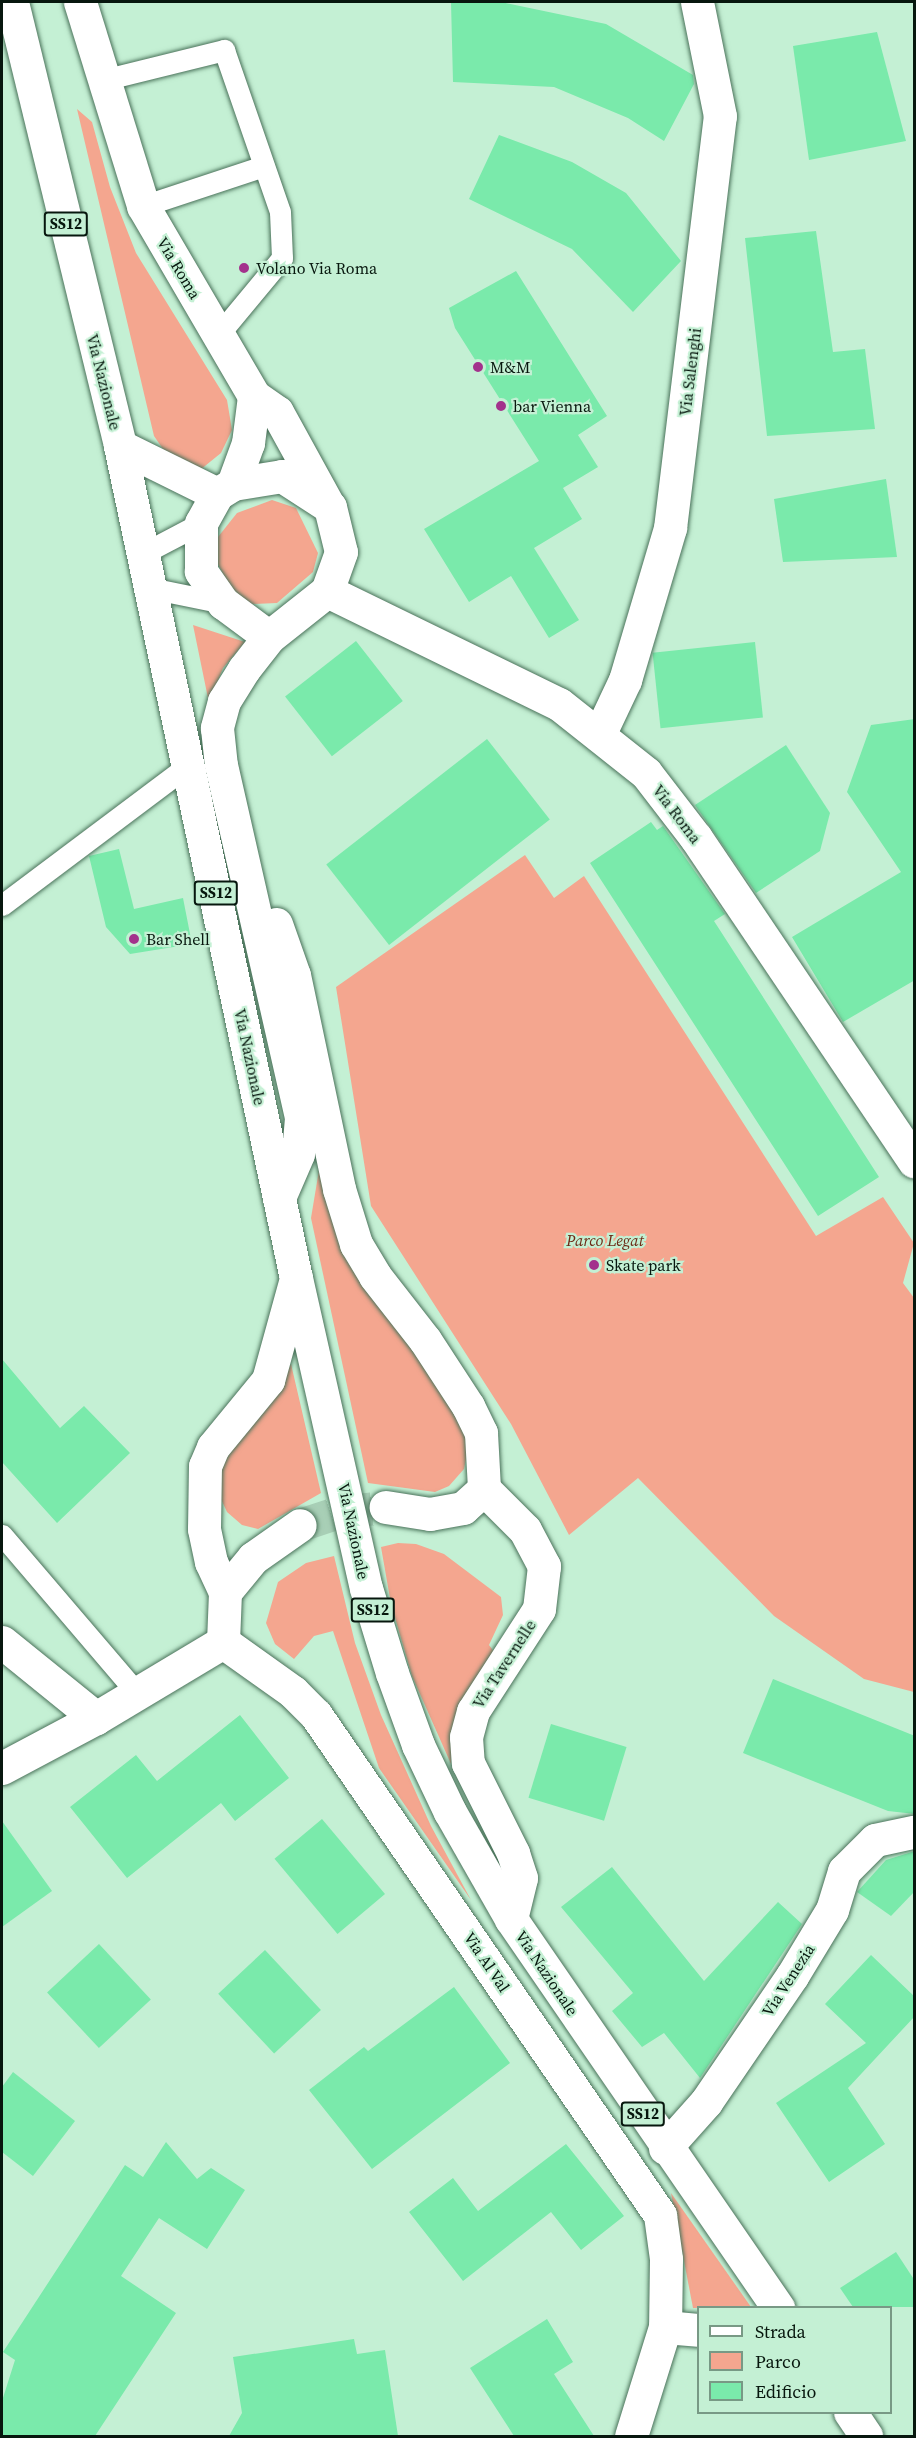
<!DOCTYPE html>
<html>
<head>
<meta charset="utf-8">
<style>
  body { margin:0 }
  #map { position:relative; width:916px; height:2438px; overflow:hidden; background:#c4f0d4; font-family:"Source Serif 4",serif }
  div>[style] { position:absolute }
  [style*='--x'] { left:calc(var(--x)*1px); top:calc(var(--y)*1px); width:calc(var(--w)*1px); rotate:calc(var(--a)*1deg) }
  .green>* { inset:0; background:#f4a68f }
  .building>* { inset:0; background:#7aeaab; transform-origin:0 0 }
  .street-tunnel>* { height:33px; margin-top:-16.5px; transform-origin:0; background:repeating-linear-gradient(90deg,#a8cfb6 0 33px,transparent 0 49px) }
  .roads { filter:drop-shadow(0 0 2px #4a725a) drop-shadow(0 0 2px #4a725a) }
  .lane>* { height:21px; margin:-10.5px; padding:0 10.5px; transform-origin:10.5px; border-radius:10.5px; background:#fff }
  .street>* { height:33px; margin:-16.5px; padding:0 16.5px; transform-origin:16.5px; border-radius:16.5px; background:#fff }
  .primary>* { height:33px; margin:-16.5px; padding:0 16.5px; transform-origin:16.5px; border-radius:16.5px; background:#fff }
  .dots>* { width:16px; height:16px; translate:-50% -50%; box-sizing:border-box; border:3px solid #c4f0d4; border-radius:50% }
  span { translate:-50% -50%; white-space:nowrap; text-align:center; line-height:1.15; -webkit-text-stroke:4.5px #c4f0d4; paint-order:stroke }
  .shield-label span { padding:2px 4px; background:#c4f0d4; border:2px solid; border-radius:4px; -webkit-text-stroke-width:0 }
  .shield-label { font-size:15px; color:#07170e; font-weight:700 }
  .street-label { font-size:16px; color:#07170e }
  .poi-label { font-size:16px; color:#07170e }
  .left { translate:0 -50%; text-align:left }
  .park-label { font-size:16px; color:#6d2a16; font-style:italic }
  .frame { position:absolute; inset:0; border:3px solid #07170e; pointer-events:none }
  .legend { position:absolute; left:697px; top:2306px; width:195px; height:108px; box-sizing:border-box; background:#c4f0d4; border:2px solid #789985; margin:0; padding:8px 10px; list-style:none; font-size:18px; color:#07170e }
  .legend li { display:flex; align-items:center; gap:12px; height:30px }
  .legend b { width:30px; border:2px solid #789985 }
</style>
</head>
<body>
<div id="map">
  <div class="green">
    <div style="clip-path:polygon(77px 109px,92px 122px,110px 187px,136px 253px,227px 400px,232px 430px,221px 453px,200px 470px,172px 462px,154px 436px)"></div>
    <div style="clip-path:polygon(272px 500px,296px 508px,318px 553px,313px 572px,277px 603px,252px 604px,233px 594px,215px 558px,218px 537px,237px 513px)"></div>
    <div style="clip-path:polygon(193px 625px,245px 642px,223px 668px,209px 703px)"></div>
    <div style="clip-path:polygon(525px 855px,554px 898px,584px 876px,816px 1236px,883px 1197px,914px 1243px,903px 1283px,914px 1298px,914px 1692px,864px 1679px,774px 1616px,638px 1478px,569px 1535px,511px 1424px,371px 1206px,336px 987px)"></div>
    <div style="clip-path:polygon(321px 1158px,446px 1391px,469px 1444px,464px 1469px,449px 1486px,435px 1492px,368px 1483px,311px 1218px)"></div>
    <div style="clip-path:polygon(291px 1364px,321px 1493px,258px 1529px,242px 1525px,227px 1512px,220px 1497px,220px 1464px,244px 1430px,265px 1411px)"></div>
    <div style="clip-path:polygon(398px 1543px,416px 1544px,444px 1554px,501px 1597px,503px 1615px,489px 1645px,495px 1653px,453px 1727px,451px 1764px,412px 1676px,391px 1604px,381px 1547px)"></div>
    <div style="clip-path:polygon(334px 1556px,355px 1643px,381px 1715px,431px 1826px,471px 1900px,379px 1768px,333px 1631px,314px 1636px,294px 1659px,275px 1644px,266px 1623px,278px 1582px,306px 1563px)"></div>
    <div style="clip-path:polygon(671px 2193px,751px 2307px,693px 2308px)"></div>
  </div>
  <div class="building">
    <div style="clip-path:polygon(451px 2px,501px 2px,606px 24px,693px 75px,694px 84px,664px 141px,628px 118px,554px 87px,453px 82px)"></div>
    <div style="clip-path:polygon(877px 32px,906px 141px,809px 160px,793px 46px)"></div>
    <div style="clip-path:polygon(499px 135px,572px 162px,626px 193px,681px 261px,633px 312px,572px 249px,469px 199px)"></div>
    <div style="clip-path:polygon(816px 231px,833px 352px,865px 349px,875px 429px,767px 436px,745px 238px)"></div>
    <div style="clip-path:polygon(516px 271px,607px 416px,578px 435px,598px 467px,563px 488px,582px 519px,534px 548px,579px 620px,549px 638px,511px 576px,469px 602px,424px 529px,539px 461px,455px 328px,449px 308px)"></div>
    <div style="clip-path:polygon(886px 479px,897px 557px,783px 562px,774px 499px)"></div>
    <div style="left:356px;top:641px;width:76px;height:90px;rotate:52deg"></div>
    <div style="left:755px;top:642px;width:76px;height:103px;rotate:84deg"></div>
    <div style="clip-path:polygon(915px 719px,915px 980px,843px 1022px,792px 937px,901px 872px,847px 792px,871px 725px)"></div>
    <div style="left:487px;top:739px;width:102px;height:204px;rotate:52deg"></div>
    <div style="clip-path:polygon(786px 745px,830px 813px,820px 851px,756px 893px,695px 805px)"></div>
    <div style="clip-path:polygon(651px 822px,657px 830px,663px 826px,725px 914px,714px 921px,879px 1177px,818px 1216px,590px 863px)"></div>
    <div style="clip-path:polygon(119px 849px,134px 909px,183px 898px,192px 944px,130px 954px,106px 927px,89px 856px)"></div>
    <div style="clip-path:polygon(2px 1359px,60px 1428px,84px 1406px,130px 1453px,57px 1523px,2px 1462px)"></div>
    <div style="clip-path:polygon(773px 1679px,915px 1736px,915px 1814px,888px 1811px,743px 1753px)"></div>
    <div style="clip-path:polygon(240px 1715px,289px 1778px,235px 1821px,221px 1803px,127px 1878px,70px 1807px,136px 1755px,157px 1781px)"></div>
    <div style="left:551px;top:1724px;width:79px;height:77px;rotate:17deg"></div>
    <div style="left:322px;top:1819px;width:98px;height:62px;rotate:50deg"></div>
    <div style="clip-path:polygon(2px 1821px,52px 1891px,2px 1927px)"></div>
    <div style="clip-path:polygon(915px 1851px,915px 1891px,891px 1916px,857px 1892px,886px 1860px)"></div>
    <div style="clip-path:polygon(612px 1867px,704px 1981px,778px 1902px,802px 1924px,700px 2078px,664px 2033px,642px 2047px,612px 2011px,633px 1993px,561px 1907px)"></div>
    <div style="left:99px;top:1944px;width:76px;height:71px;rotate:47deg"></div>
    <div style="left:265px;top:1950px;width:82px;height:64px;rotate:47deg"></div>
    <div style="clip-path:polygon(871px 1955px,915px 1997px,915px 2016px,848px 2088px,885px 2144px,829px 2182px,776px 2103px,866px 2043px,825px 2004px)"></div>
    <div style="clip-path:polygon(454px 1987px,510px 2063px,372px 2169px,309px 2090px,364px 2047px,368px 2051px)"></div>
    <div style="clip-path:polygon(13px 2072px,75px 2121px,33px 2176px,2px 2152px,2px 2087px)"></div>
    <div style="clip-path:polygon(166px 2142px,197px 2179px,211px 2168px,245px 2190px,207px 2249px,159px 2218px,121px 2276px,176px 2313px,95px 2436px,2px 2436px,2px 2401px,15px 2360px,3px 2352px,125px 2165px,143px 2177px)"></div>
    <div style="clip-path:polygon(566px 2144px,624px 2216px,581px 2250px,551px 2212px,463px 2281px,409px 2212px,453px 2178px,478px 2211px)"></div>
    <div style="clip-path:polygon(896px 2252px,915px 2281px,915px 2307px,853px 2307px,840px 2288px)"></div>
    <div style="clip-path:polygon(547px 2319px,573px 2362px,554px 2374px,594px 2436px,514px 2436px,470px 2368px)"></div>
    <div style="clip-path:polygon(354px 2339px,357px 2354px,385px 2350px,398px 2436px,229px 2436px,242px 2413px,233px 2357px)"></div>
  </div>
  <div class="street-tunnel">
    <div style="--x:300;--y:1525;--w:41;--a:-18.4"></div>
    <div style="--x:339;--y:1512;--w:47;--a:-6.1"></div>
  </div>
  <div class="roads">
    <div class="lane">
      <div style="--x:103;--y:80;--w:125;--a:-13.9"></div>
      <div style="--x:224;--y:50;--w:171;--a:70.9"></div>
      <div style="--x:280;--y:212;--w:46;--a:87.5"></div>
      <div style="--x:282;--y:258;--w:100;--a:129.7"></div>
      <div style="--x:143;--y:206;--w:127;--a:-18.3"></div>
      <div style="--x:142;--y:554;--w:67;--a:-27.7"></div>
      <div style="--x:150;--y:588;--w:75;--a:11.6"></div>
      <div style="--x:2;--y:905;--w:235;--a:-36.9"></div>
      <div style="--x:2;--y:1535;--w:208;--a:49.5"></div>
    </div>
    <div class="street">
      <div style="--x:80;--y:2;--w:214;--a:72.8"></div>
      <div style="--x:143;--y:206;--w:220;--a:59.7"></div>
      <div style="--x:254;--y:396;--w:28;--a:35"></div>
      <div style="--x:277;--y:412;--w:104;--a:61.2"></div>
      <div style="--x:120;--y:446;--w:108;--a:26.3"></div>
      <div style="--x:233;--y:484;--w:44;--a:-69.9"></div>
      <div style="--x:248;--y:443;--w:47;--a:-82.7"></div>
      <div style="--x:327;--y:591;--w:258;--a:26"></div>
      <div style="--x:559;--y:704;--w:111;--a:38.4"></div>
      <div style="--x:646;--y:773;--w:82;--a:52.4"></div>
      <div style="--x:696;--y:838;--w:390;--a:56"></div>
      <div style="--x:269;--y:637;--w:57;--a:-143.5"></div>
      <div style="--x:223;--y:603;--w:39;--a:-125"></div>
      <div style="--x:201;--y:571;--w:48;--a:-90"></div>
      <div style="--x:201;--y:523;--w:33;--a:-61"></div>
      <div style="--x:217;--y:494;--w:19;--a:-32"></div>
      <div style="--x:233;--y:484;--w:50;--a:-9.3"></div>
      <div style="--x:282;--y:476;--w:57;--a:32.9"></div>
      <div style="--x:330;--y:507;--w:46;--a:76.3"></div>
      <div style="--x:341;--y:552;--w:41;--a:109.7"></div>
      <div style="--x:327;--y:591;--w:74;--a:141.6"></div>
      <div style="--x:269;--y:637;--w:41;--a:128"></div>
      <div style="--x:244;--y:669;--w:38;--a:122"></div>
      <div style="--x:224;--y:701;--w:28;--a:105"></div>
      <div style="--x:217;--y:728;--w:37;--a:84"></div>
      <div style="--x:221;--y:765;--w:362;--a:77.2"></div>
      <div style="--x:301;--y:1118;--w:36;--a:95"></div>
      <div style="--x:298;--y:1154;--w:48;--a:113.4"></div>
      <div style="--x:600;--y:733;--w:59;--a:-64.7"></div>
      <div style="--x:625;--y:680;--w:159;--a:-73.5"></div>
      <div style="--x:670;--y:528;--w:415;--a:-83.1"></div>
      <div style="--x:720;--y:116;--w:116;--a:-101.4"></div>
      <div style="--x:276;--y:924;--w:54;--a:70.6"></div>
      <div style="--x:294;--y:975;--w:219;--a:78.1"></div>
      <div style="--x:339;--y:1189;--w:58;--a:72.8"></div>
      <div style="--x:356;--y:1244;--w:37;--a:59"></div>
      <div style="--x:375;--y:1276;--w:81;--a:52"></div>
      <div style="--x:425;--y:1340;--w:79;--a:56.9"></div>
      <div style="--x:468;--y:1406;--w:30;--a:64"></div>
      <div style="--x:481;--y:1433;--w:56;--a:86.9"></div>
      <div style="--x:484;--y:1489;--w:28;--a:138"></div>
      <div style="--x:463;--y:1508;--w:34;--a:170"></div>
      <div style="--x:430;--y:1514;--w:45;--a:-171"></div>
      <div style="--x:484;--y:1489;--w:58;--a:45"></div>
      <div style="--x:525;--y:1530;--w:41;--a:62.2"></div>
      <div style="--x:544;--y:1566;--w:43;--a:96.6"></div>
      <div style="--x:539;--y:1609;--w:121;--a:122.9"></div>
      <div style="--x:473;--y:1711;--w:27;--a:105"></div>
      <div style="--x:466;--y:1737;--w:26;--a:86"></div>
      <div style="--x:468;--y:1763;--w:101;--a:63.4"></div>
      <div style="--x:513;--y:1853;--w:26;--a:72"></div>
      <div style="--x:521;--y:1878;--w:42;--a:103.7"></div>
      <div style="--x:225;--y:1592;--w:33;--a:-115"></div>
      <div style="--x:211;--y:1562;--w:34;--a:-102"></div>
      <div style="--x:204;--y:1529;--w:63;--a:-89.1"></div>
      <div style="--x:205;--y:1466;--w:21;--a:-67"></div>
      <div style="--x:213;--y:1447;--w:87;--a:-50.6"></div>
      <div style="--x:268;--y:1380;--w:106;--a:-74.6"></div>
      <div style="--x:2;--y:1642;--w:121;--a:39"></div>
      <div style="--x:223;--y:1642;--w:86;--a:35.5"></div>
      <div style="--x:293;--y:1692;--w:33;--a:45"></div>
      <div style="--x:316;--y:1715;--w:607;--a:55.47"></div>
      <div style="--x:660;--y:2215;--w:44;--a:82.2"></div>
      <div style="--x:666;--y:2259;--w:68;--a:90.8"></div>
      <div style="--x:665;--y:2327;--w:114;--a:107.3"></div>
      <div style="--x:223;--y:1642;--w:50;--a:-87.7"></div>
      <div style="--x:225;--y:1592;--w:44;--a:-50.5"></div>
      <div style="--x:253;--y:1558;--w:57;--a:-35.1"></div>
      <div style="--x:2;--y:1768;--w:106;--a:-28"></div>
      <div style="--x:96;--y:1718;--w:148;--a:-30.9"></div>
      <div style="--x:665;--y:2148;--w:62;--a:-48.3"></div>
      <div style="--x:706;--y:2102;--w:153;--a:-55.7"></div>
      <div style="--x:792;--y:1976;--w:77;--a:-58.8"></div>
      <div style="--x:832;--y:1910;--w:41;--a:-72.9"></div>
      <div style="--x:844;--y:1871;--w:44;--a:-45"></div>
      <div style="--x:875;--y:1840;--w:40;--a:-12"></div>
      <div style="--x:665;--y:2327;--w:33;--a:5"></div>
    </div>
    <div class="primary">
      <div style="--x:12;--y:2;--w:457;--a:76.3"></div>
      <div style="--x:120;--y:446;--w:850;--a:78.06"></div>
      <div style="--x:296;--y:1278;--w:318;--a:77.3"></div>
      <div style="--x:366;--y:1588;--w:89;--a:73"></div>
      <div style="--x:392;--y:1673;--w:77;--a:70.1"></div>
      <div style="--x:418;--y:1745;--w:74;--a:64.5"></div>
      <div style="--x:450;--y:1812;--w:123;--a:60.3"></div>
      <div style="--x:511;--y:1919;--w:472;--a:55.5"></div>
      <div style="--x:850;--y:2412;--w:29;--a:56"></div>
    </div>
  </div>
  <div class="dots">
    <div style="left:244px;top:268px;background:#a3318c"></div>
    <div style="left:478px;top:367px;background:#a3318c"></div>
    <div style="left:501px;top:406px;background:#a3318c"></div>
    <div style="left:134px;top:939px;background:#a3318c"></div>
    <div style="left:594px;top:1265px;background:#a3318c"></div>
  </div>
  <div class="shield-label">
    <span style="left:66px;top:224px">SS12</span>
    <span style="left:216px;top:893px">SS12</span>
    <span style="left:373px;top:1610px">SS12</span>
    <span style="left:643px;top:2114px">SS12</span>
  </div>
  <div class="street-label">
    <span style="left:179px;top:268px;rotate:59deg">Via Roma</span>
    <span style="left:690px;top:372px;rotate:-83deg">Via Salenghi</span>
    <span style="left:104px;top:382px;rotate:76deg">Via Nazionale</span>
    <span style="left:677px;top:814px;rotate:53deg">Via Roma</span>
    <span style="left:250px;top:1057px;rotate:78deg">Via Nazionale</span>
    <span style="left:354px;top:1531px;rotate:78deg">Via Nazionale</span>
    <span style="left:504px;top:1664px;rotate:-57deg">Via Tavernelle</span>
    <span style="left:487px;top:1962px;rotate:56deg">Via Al Val</span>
    <span style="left:547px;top:1973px;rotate:56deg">Via Nazionale</span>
    <span style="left:788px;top:1980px;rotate:-57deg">Via Venezia</span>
  </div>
  <div class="poi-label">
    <span class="left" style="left:256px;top:268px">Volano Via Roma</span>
    <span class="left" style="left:490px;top:367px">M&amp;M</span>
    <span class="left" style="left:513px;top:406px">bar Vienna</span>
    <span class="left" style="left:146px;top:939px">Bar Shell</span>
    <span class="left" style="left:606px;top:1265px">Skate park</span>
  </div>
  <div class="park-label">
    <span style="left:605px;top:1240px">Parco Legat</span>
  </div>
  <div class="frame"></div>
  <ul class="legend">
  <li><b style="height:8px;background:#fff"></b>Strada</li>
  <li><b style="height:16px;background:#f4a68f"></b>Parco</li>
  <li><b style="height:16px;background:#7aeaab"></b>Edificio</li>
  </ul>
</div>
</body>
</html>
